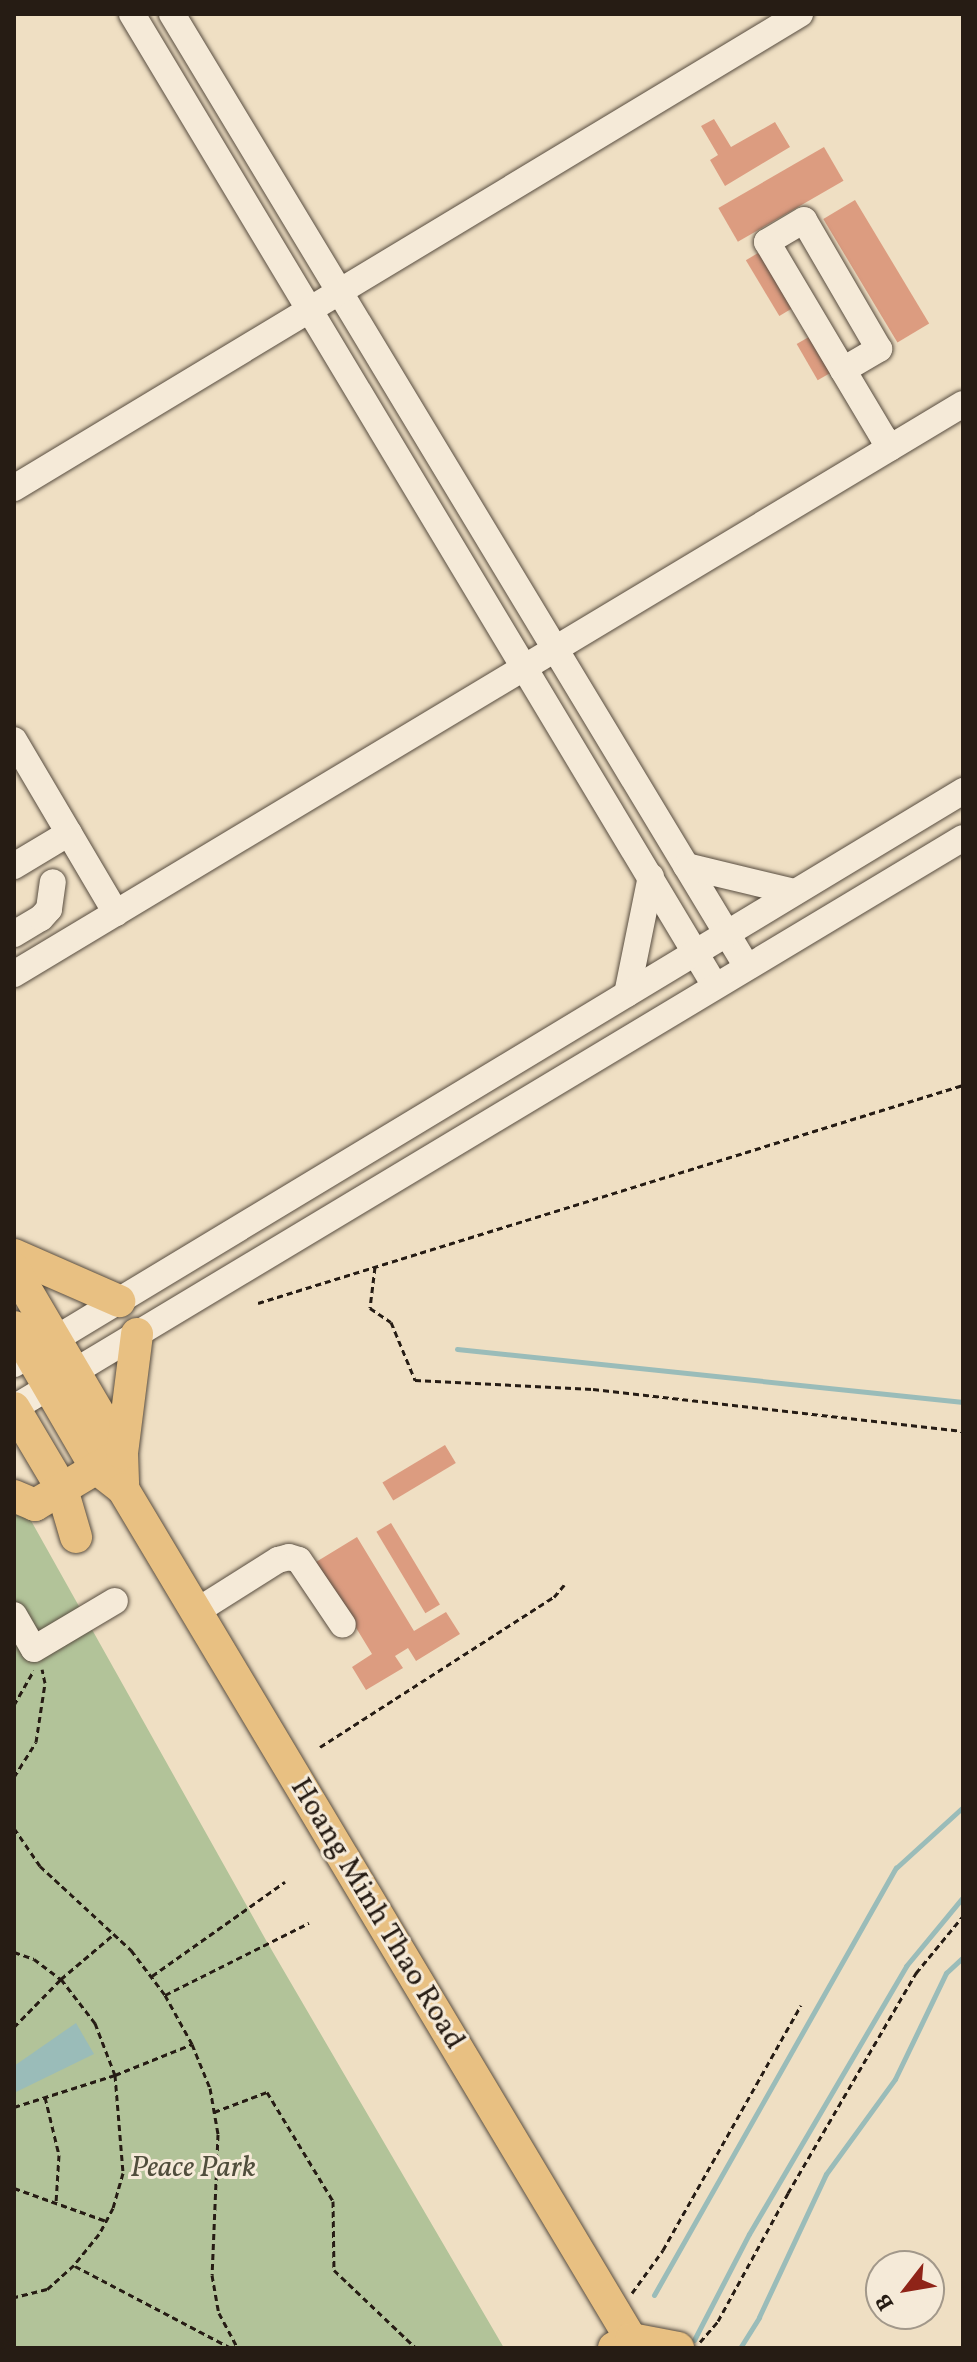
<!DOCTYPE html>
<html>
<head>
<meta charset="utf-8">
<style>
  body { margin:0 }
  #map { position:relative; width:977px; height:2362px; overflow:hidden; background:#efdfc3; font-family:Vollkorn,serif }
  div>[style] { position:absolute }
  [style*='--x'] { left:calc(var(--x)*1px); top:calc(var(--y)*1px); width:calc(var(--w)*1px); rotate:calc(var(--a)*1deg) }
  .green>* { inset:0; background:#b2c399 }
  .water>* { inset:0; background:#9abcb9 }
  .stream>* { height:5px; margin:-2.5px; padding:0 2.5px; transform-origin:2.5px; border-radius:2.5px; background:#9abcb9 }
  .building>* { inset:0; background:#dc9c80; transform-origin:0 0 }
  .path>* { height:3px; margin-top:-1.5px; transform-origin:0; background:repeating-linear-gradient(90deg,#261c14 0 6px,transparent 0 10px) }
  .roads { filter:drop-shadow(0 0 2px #584d40) drop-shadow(0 0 2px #584d40) }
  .minor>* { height:26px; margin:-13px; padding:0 13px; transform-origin:13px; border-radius:13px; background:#f5ead8 }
  .major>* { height:32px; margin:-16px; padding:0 16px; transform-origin:16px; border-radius:16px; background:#e8c082 }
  span { translate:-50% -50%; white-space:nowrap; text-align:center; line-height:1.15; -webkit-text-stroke:6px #f5ead8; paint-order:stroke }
  .street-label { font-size:30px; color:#261c14 }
  .park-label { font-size:30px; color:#504e3c; font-style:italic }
  .frame { position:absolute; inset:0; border:16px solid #261c14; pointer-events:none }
  .north { position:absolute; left:865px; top:2250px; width:80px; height:80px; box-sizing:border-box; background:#f5ead8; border:2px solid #a2988a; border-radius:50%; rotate:239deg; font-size:22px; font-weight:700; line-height:32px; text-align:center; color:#261c14 }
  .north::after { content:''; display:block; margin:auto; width:28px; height:36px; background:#8f2418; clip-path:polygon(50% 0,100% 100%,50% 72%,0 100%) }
</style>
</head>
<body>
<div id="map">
  <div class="green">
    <div style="clip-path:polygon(14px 1513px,29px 1517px,267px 1942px,504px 2348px,14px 2348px)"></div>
  </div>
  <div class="water">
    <div style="clip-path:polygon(76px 2023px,94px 2054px,14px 2093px,14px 2066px)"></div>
  </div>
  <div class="stream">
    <div style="--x:457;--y:1349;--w:509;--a:5.98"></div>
    <div style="--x:654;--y:2295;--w:491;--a:-60.5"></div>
    <div style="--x:896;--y:1868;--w:91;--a:-42.3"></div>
    <div style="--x:694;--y:2340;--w:119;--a:-62.6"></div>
    <div style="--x:749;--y:2234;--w:311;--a:-59.6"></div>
    <div style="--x:906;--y:1966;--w:89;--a:-50.4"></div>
    <div style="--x:740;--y:2348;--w:36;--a:-58"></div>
    <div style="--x:759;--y:2317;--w:158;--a:-64.9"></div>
    <div style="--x:826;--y:2174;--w:117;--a:-54"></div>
    <div style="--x:895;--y:2079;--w:118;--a:-64.3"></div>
    <div style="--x:946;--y:1973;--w:23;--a:-43"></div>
  </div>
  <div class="building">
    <div style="clip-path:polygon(714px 119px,731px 147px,775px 122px,790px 147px,725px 186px,710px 160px,718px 155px,701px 126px)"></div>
    <div style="left:824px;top:147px;width:39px;height:122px;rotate:60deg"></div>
    <div style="left:855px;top:200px;width:144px;height:37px;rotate:59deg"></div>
    <div style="left:763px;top:250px;width:65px;height:20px;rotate:59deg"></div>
    <div style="left:814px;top:334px;width:42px;height:20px;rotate:60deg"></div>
    <div style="left:445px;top:1445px;width:21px;height:73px;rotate:59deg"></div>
    <div style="left:391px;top:1523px;width:95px;height:17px;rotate:59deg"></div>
    <div style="clip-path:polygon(357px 1537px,414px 1631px,446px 1612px,460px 1634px,416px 1661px,408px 1648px,395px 1656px,403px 1668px,366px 1690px,352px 1667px,372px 1654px,316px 1562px)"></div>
  </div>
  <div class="path">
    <div style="--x:375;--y:1267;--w:41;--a:97"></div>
    <div style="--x:370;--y:1308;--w:25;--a:34"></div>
    <div style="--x:391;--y:1322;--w:63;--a:67.5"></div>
    <div style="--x:415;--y:1380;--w:178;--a:2.9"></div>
    <div style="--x:593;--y:1389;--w:372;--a:6.5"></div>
    <div style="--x:258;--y:1303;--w:738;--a:-17.18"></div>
    <div style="--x:14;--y:1705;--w:40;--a:-60.3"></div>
    <div style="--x:320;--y:1747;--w:278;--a:-32.7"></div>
    <div style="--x:554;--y:1597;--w:16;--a:-50"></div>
    <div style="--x:14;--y:1777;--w:41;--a:-57.8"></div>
    <div style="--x:36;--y:1742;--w:60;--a:-81.3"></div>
    <div style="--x:45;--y:1683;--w:14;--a:-102"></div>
    <div style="--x:14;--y:1828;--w:46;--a:55.6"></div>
    <div style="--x:40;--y:1866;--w:124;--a:42.7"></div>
    <div style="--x:131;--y:1950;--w:56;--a:52.9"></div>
    <div style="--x:165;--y:1995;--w:56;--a:61.1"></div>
    <div style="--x:192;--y:2044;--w:48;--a:67.8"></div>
    <div style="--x:210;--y:2088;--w:47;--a:80.1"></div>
    <div style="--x:218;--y:2134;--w:141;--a:92.4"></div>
    <div style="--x:212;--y:2275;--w:39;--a:80"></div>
    <div style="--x:219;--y:2313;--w:40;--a:62"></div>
    <div style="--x:14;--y:1952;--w:21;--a:19"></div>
    <div style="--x:34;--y:1959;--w:34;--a:37"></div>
    <div style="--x:61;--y:1979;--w:56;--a:52.3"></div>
    <div style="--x:95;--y:2023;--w:56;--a:69"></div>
    <div style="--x:115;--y:2075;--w:98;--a:85.3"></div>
    <div style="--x:123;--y:2173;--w:36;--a:106"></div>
    <div style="--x:113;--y:2208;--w:30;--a:118"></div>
    <div style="--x:99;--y:2234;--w:40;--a:129"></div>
    <div style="--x:74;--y:2265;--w:36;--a:138"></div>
    <div style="--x:47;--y:2289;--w:34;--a:166"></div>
    <div style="--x:152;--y:1976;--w:163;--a:-35.3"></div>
    <div style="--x:165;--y:1995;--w:161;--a:-26.6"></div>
    <div style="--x:14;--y:2027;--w:67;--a:-45.6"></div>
    <div style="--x:61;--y:1979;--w:70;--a:-40.3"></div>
    <div style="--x:45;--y:2097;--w:60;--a:76.4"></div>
    <div style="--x:59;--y:2155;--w:48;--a:93.6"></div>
    <div style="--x:14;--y:2107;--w:106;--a:-17.6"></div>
    <div style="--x:115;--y:2075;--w:83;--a:-21.9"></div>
    <div style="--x:214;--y:2112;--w:57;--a:-20.7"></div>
    <div style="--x:267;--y:2092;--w:127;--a:58.8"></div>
    <div style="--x:333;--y:2201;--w:69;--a:89.2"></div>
    <div style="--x:334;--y:2270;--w:113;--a:43.6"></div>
    <div style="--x:14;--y:2188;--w:98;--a:19.7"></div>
    <div style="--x:75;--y:2266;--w:176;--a:27.7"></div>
    <div style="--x:632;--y:2293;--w:53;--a:-54.2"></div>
    <div style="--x:663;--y:2250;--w:281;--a:-60.6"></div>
    <div style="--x:700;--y:2342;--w:28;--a:-49"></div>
    <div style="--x:718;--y:2321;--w:146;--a:-61.3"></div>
    <div style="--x:788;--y:2193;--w:255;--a:-59.8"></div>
    <div style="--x:916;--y:1973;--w:74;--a:-50.5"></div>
  </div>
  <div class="roads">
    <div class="minor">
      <div style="--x:132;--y:14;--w:1133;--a:59.04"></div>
      <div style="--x:172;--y:14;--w:1113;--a:58.89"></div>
      <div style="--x:843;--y:370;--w:42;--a:-30.3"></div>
      <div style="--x:879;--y:349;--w:149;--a:-120.2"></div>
      <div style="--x:804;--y:220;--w:43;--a:149.3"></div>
      <div style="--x:767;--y:242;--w:149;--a:59.3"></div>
      <div style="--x:843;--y:370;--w:78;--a:59.2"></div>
      <div style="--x:883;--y:437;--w:13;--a:58"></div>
      <div style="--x:14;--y:488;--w:918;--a:-31.09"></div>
      <div style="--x:14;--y:740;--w:201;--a:59.5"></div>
      <div style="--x:14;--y:866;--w:64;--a:-31"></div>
      <div style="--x:686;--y:866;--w:111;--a:13.5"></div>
      <div style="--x:14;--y:934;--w:31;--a:-31"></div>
      <div style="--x:41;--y:918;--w:12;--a:-48"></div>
      <div style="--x:49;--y:909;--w:27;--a:-82"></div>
      <div style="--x:14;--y:974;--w:1107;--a:-30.99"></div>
      <div style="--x:627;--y:994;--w:120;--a:-78.5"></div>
      <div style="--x:14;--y:1364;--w:1109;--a:-31.12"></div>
      <div style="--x:14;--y:1408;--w:1107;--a:-30.99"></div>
      <div style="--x:197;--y:1611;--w:96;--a:-32.2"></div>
      <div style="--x:278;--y:1560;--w:11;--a:-15"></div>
      <div style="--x:289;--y:1557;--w:10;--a:17"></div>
      <div style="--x:299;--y:1560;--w:78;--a:55.9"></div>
      <div style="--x:14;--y:1615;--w:39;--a:60"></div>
      <div style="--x:34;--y:1649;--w:94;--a:-30.7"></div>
    </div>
    <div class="major">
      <div style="--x:14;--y:1255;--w:115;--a:23.7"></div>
      <div style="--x:14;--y:1269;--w:213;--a:59.6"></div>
      <div style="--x:122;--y:1453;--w:36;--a:88"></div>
      <div style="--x:14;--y:1327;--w:163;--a:59.8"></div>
      <div style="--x:96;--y:1468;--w:34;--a:38"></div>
      <div style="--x:123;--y:1489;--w:990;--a:59.14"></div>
      <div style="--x:14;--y:1408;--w:94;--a:59.3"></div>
      <div style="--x:62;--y:1489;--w:50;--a:73.7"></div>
      <div style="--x:14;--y:1496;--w:23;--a:23"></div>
      <div style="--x:35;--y:1505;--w:101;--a:-30.9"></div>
      <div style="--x:122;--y:1453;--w:120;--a:-82.8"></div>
      <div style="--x:614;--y:2348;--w:19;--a:-28"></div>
      <div style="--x:631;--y:2339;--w:48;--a:10.8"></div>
    </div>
  </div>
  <div class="street-label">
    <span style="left:377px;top:1914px;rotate:59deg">Hoang Minh Thao Road</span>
  </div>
  <div class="park-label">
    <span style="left:193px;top:2168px">Peace Park</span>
  </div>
  <div class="frame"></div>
  <div class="north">B</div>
</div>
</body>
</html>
